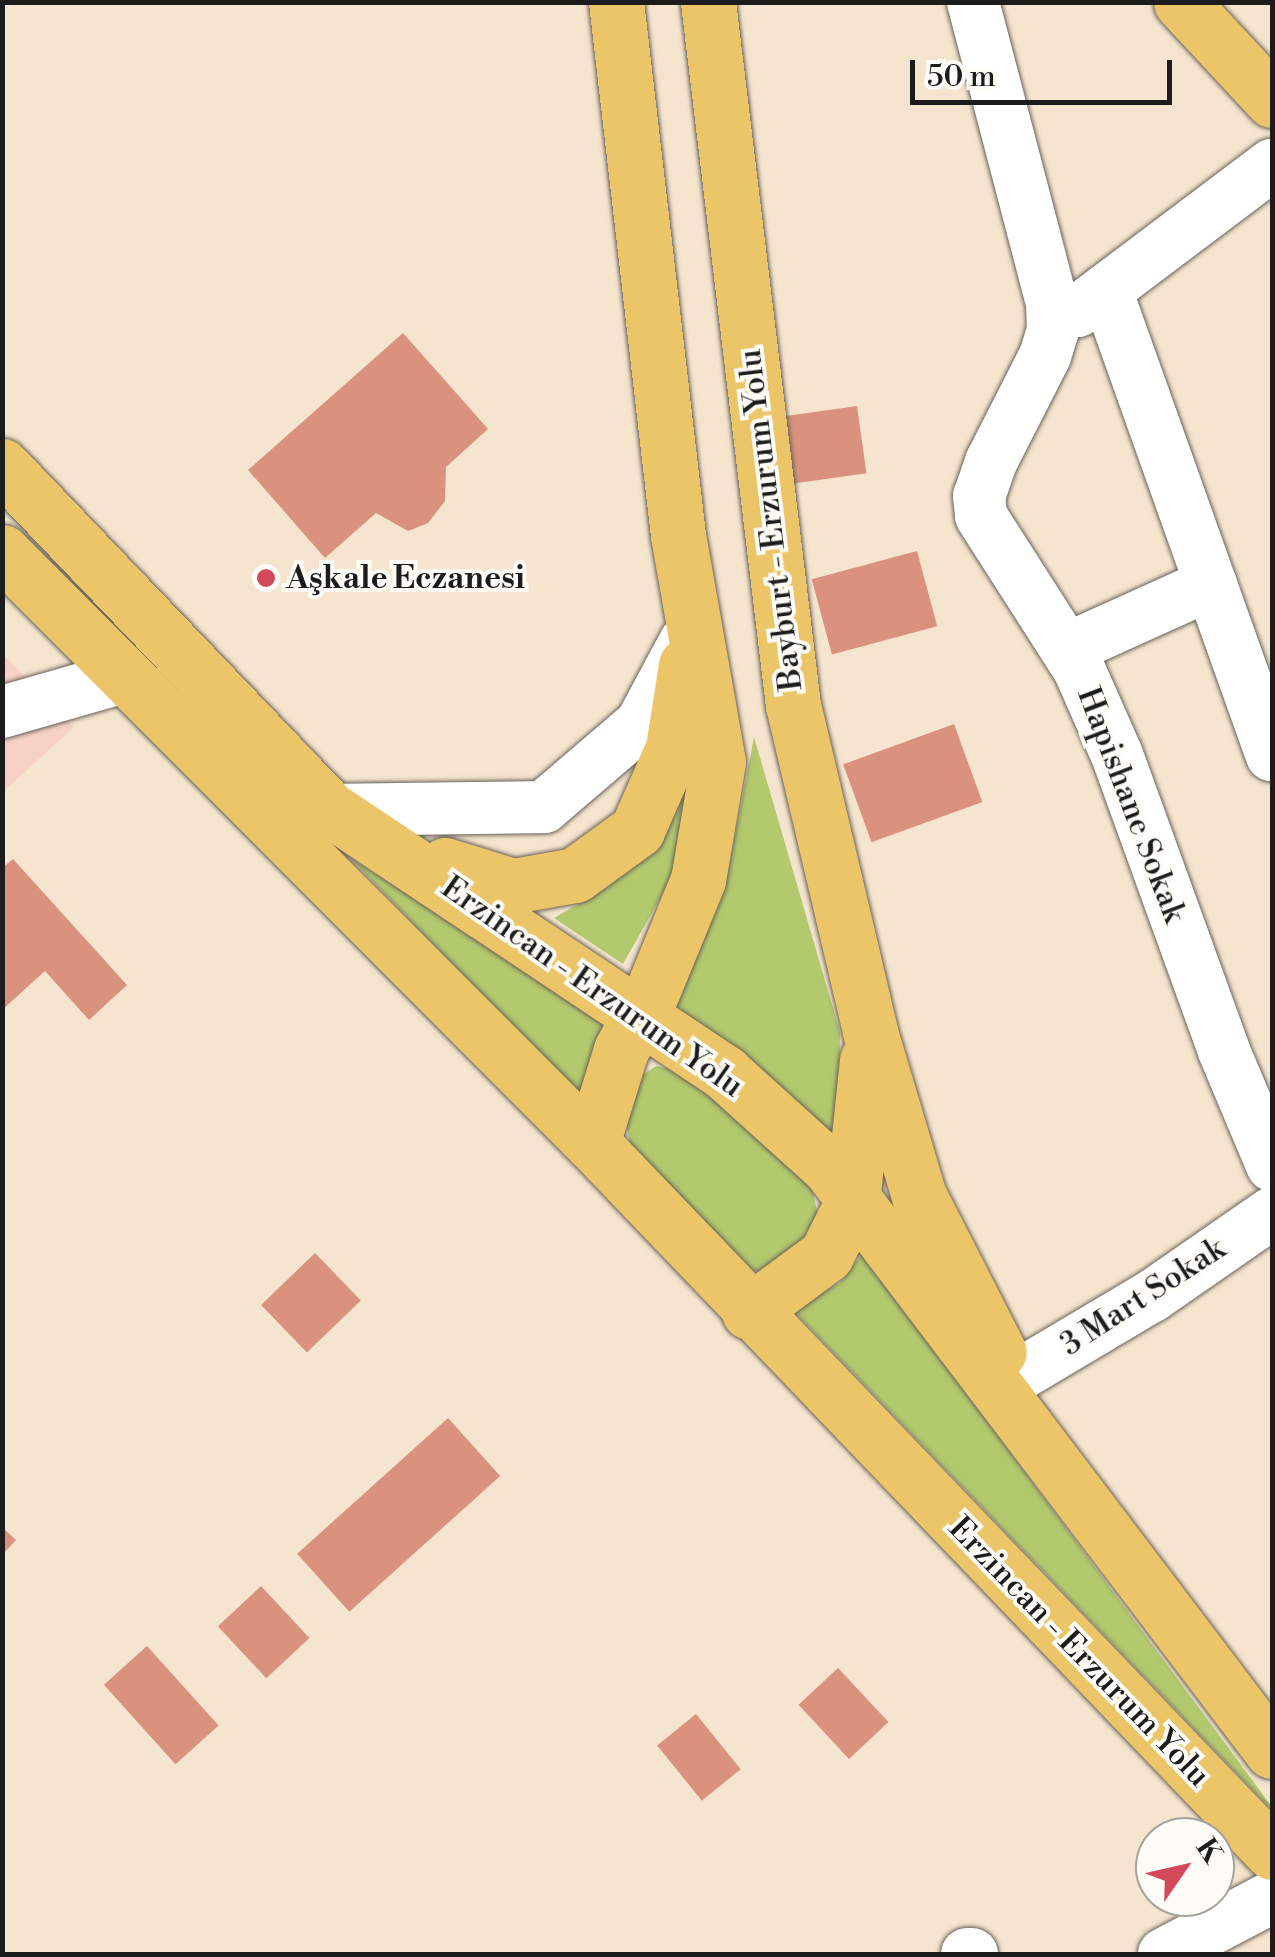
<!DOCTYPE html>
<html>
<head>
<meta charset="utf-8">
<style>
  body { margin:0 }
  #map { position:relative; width:1275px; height:1957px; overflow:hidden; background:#f6e5ce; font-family:"Libre Bodoni",serif }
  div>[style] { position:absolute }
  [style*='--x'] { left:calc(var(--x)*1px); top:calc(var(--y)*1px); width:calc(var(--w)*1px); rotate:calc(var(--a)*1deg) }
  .built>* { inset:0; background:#f7d1c6 }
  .green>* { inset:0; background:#b2c96e }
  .building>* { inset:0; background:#da927e; transform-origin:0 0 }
  .roads { filter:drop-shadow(0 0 2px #68625a) drop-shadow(0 0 2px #68625a) }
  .minor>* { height:52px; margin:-26px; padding:0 26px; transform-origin:26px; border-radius:26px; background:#fff }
  .major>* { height:55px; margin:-27.5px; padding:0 27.5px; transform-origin:27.5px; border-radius:27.5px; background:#ecc569 }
  .highway>* { height:55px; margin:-27.5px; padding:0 27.5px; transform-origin:27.5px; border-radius:27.5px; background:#ecc569 }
  .dots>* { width:28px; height:28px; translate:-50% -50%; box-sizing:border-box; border:5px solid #fdfcf7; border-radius:50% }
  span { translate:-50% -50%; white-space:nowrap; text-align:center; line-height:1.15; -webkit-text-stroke:8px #fdfcf7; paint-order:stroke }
  .street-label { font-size:32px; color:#1c1c1c }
  .poi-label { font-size:32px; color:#1c1c1c; font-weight:700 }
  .left { translate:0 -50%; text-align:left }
  .frame { position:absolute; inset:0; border:5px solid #1c1c1c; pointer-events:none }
  .north { position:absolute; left:1135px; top:1817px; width:100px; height:100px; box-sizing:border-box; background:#fdfcf7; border:2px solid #a3a29f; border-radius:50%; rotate:56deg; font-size:28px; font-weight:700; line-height:40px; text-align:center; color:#1c1c1c }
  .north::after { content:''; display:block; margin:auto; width:35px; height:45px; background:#d1495b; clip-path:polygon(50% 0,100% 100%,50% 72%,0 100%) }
  .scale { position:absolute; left:910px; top:60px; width:262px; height:45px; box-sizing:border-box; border:5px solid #1c1c1c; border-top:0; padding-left:12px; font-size:30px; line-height:35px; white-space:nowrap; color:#1c1c1c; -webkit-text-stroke:8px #fdfcf7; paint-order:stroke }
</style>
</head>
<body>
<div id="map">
  <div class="built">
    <div style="clip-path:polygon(3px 654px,74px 727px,3px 792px)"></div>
  </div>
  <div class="green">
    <div style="clip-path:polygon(754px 737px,840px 1032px,838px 1153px,665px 1002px,726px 883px)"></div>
    <div style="clip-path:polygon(698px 764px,690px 833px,666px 888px,623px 964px,554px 918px,604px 889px,642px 855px,668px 822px)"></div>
    <div style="clip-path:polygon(350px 858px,614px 1021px,586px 1102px)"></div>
    <div style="clip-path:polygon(656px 1066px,688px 1072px,810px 1178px,819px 1221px,777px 1272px,744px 1270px,632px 1157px,625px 1115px,631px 1082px)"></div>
    <div style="clip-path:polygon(863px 1253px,1272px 1807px,1272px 1810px,791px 1308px,840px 1283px)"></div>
  </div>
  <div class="building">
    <div style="clip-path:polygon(403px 333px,488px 429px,446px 467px,445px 501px,428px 523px,408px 531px,376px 513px,325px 558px,248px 470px)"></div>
    <div style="left:857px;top:406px;width:68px;height:75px;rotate:82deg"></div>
    <div style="left:917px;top:551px;width:78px;height:109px;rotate:75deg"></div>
    <div style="left:954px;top:724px;width:83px;height:118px;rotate:70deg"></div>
    <div style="clip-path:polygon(13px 859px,127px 985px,89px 1020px,45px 971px,2px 1010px,2px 868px)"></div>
    <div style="left:315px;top:1253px;width:66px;height:75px;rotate:46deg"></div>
    <div style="left:448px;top:1418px;width:78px;height:203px;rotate:48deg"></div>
    <div style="clip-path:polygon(2px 1527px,16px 1540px,2px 1555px)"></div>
    <div style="left:261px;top:1586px;width:71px;height:59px;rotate:47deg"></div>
    <div style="left:147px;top:1646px;width:107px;height:58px;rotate:48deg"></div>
    <div style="left:838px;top:1668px;width:74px;height:54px;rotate:47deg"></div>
    <div style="left:696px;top:1714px;width:71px;height:50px;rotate:51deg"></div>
  </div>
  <div class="roads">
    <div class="minor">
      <div style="--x:973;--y:2;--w:311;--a:75.3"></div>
      <div style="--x:1052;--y:303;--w:27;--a:88"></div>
      <div style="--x:1053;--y:330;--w:27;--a:107"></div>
      <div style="--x:1045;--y:356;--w:119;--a:117"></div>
      <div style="--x:991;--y:462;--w:36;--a:109"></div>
      <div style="--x:979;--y:496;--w:20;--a:84"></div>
      <div style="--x:981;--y:516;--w:182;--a:57.4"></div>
      <div style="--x:1079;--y:669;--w:94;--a:66.2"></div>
      <div style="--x:1117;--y:755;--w:315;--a:70.1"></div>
      <div style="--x:1224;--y:1051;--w:124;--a:67.2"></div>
      <div style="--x:1106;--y:290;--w:494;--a:70.4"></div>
      <div style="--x:1078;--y:311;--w:243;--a:-37"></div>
      <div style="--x:1067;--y:649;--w:158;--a:-24.3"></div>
      <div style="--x:2;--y:712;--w:127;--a:-16"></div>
      <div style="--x:331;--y:810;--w:213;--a:-0.8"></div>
      <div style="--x:544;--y:807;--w:128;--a:-40.6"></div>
      <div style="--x:641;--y:724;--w:93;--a:-61.8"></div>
      <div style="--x:1012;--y:1379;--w:163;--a:-30.7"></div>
      <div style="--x:1152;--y:1296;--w:146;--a:-34.7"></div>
      <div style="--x:967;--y:1954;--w:5;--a:0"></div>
      <div style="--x:1164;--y:1954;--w:122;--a:-27.8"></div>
    </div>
    <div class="major">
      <div style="--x:1181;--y:2;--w:134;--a:47.1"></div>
    </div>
    <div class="highway">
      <div style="--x:708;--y:2;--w:708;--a:83.11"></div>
      <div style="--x:793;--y:705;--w:336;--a:76.7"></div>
      <div style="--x:870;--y:1032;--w:171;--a:73.4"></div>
      <div style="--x:919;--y:1196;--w:175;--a:62.9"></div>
      <div style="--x:2;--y:466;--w:476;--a:46.3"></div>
      <div style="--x:331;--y:810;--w:474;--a:33.7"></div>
      <div style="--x:725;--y:1073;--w:140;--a:42.1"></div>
      <div style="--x:829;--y:1167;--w:733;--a:52.82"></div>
      <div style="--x:2;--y:552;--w:835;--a:45.05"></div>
      <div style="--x:592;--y:1143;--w:982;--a:46.2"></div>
      <div style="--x:445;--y:865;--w:71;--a:17.2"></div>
      <div style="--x:513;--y:886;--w:63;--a:-10.1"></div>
      <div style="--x:575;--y:875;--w:77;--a:-36"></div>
      <div style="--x:637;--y:830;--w:90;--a:-66.3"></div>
      <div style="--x:673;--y:748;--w:84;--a:-81.1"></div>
      <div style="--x:592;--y:1143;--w:97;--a:-72.7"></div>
      <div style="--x:621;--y:1050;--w:66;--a:-61.9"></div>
      <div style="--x:652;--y:992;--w:121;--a:-67.7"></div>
      <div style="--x:698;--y:880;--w:120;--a:-80.4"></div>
      <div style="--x:718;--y:762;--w:230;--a:-100"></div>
      <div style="--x:678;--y:535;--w:537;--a:-96.63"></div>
      <div style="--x:749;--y:1312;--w:96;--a:-36.5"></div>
      <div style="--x:826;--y:1255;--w:58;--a:-63.4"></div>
      <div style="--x:852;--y:1203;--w:144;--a:-84"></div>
    </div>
  </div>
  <div class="dots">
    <div style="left:266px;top:578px;background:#d1495b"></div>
  </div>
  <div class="street-label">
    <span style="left:771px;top:520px;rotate:-97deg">Bayburt - Erzurum Yolu</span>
    <span style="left:1131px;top:805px;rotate:69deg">Hapishane Sokak</span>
    <span style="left:592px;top:987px;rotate:35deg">Erzincan - Erzurum Yolu</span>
    <span style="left:1143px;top:1297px;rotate:-33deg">3 Mart Sokak</span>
    <span style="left:1079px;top:1652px;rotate:46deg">Erzincan - Erzurum Yolu</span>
  </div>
  <div class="poi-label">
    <span class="left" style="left:286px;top:578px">Aşkale Eczanesi</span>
  </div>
  <div class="frame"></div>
  <div class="north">K</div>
  <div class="scale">50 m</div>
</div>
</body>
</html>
